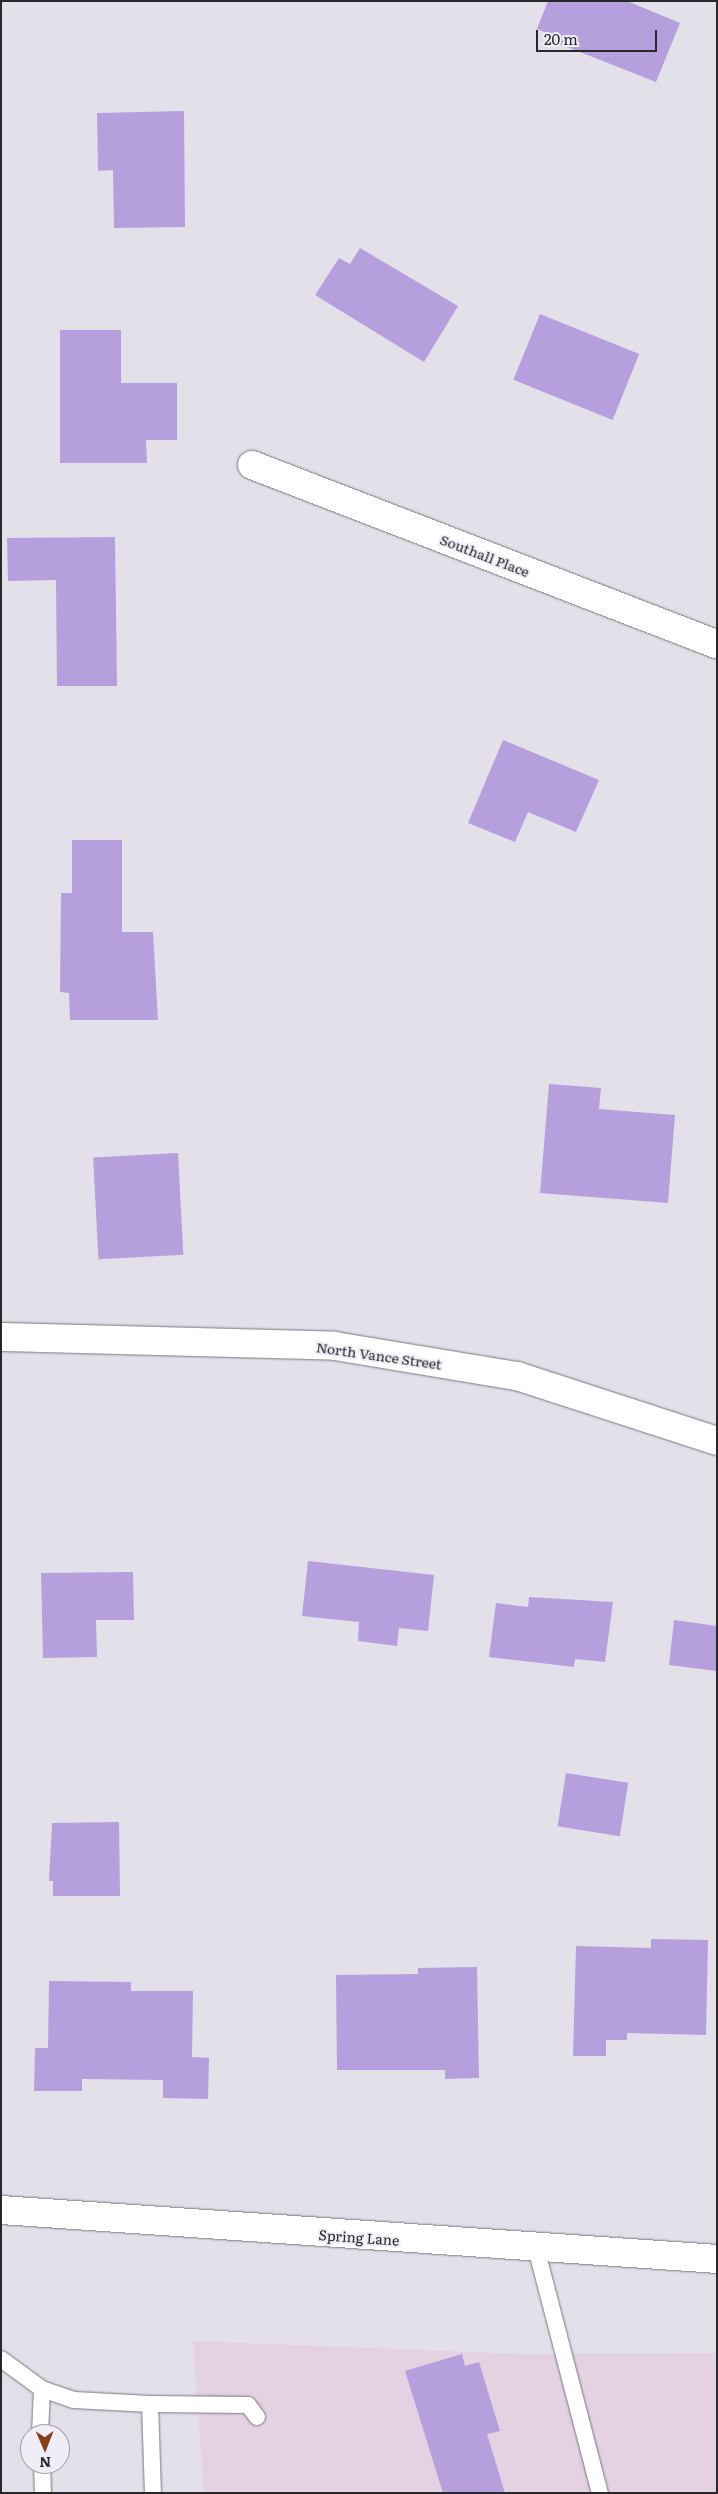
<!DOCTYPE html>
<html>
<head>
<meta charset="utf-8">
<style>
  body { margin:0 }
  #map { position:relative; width:718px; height:2494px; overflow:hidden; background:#e3e0e9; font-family:Literata,serif }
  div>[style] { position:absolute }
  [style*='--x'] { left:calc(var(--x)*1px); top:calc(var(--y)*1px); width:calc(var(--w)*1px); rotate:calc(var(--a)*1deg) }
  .commercial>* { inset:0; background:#e4d1e1 }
  .building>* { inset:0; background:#b69fdd; transform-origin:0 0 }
  .roads { filter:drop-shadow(0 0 1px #7a777f) drop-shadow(0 0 1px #7a777f) }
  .service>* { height:16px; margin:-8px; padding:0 8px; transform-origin:8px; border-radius:8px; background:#fff }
  .minor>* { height:28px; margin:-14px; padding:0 14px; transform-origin:14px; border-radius:14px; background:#fff }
  .tertiary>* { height:28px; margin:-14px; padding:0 14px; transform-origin:14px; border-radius:14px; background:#fff }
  span { translate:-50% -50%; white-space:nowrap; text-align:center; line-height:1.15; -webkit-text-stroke:4px #f0edf6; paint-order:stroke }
  .street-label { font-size:14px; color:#28272a }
  .frame { position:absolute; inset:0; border:2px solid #28272a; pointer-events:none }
  .north { position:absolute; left:20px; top:2424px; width:50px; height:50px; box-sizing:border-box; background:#f0edf6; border:1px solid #a09ea4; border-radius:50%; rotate:179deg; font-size:14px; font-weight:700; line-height:20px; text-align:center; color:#28272a }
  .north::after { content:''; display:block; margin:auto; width:18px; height:22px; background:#853f19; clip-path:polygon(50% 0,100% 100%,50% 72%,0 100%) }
  .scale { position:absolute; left:536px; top:30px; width:121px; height:22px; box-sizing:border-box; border:2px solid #28272a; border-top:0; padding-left:6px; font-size:15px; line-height:18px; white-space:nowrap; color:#28272a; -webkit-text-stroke:4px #f0edf6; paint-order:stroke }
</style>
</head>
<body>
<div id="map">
  <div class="commercial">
    <div style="clip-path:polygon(193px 2341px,521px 2354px,717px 2353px,717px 2493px,204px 2493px)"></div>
  </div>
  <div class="building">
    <div style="clip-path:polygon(548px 1px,627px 1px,680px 23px,656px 82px,552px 41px,555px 36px,537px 29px)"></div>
    <div style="clip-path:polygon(184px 111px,185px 227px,114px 228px,113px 170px,98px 171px,97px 113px)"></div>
    <div style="clip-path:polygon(360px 248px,458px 306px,424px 362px,315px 295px,339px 258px,350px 264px)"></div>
    <div style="left:540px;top:314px;width:107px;height:71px;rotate:22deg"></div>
    <div style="clip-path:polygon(60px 330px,121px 330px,121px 383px,177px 383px,177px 440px,146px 440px,147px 463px,60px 463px)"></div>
    <div style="clip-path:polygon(115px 537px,117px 686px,57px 686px,56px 580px,8px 581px,7px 538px)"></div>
    <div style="clip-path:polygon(503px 740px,599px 780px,576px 832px,528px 812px,515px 842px,468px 823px)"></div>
    <div style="clip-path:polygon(72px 840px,122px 840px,122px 932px,153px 932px,158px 1020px,70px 1020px,69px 993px,60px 992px,61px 893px,72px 893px)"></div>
    <div style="clip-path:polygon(549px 1084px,601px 1088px,599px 1109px,675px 1115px,668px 1203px,540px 1193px)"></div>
    <div style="left:178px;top:1153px;width:102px;height:85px;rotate:87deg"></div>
    <div style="clip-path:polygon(308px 1561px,434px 1575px,428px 1631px,399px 1628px,397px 1646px,358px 1641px,359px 1622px,302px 1616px)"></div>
    <div style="clip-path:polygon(133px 1572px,134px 1620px,96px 1620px,97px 1657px,43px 1658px,41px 1573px)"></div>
    <div style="clip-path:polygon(529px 1597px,613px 1602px,605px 1662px,575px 1659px,574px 1667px,489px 1657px,496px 1603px,528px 1607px)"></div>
    <div style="clip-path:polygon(674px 1620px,717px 1626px,717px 1671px,669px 1665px)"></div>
    <div style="left:566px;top:1773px;width:63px;height:54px;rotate:9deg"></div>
    <div style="clip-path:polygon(119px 1822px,120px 1896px,53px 1896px,53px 1881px,49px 1881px,52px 1823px)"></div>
    <div style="clip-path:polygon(651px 1939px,708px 1940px,706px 2035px,627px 2033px,627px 2040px,606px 2040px,606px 2056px,573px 2056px,576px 1946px,651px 1948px)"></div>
    <div style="clip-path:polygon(477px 1967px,479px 2078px,445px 2079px,445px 2070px,337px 2070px,336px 1975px,418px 1974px,418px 1968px)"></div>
    <div style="clip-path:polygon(49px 1981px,131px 1982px,131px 1991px,193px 1991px,192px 2057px,209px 2058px,208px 2099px,163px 2098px,163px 2080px,82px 2079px,82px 2091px,34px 2091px,35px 2048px,48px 2048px)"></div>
    <div style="clip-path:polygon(462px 2354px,465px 2366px,479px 2362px,500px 2431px,487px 2434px,505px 2493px,443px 2493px,405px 2371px)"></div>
  </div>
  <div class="roads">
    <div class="service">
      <div style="--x:536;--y:2248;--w:253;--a:75.4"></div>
      <div style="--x:1;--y:2359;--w:51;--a:36.2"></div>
      <div style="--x:42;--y:2389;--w:34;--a:19"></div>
      <div style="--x:74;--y:2400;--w:76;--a:3"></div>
      <div style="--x:150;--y:2404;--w:89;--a:88.1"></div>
      <div style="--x:150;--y:2404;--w:98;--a:0.6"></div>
      <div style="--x:248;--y:2405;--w:15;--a:53"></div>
      <div style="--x:40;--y:2434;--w:45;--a:-87.5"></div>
      <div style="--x:42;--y:2464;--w:29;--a:88"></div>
    </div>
    <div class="minor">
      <div style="--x:252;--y:465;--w:498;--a:21.1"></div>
      <div style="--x:1;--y:1337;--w:334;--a:1.5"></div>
      <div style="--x:335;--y:1346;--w:184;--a:9.4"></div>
      <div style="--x:517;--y:1376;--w:210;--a:18"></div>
    </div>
    <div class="tertiary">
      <div style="--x:1;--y:2210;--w:718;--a:3.91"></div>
    </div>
  </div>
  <div class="street-label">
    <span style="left:485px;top:555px;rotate:21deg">Southall Place</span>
    <span style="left:379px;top:1355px;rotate:8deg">North Vance Street</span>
    <span style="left:359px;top:2237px;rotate:4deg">Spring Lane</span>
  </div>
  <div class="frame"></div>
  <div class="north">N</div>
  <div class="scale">20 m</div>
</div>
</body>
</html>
